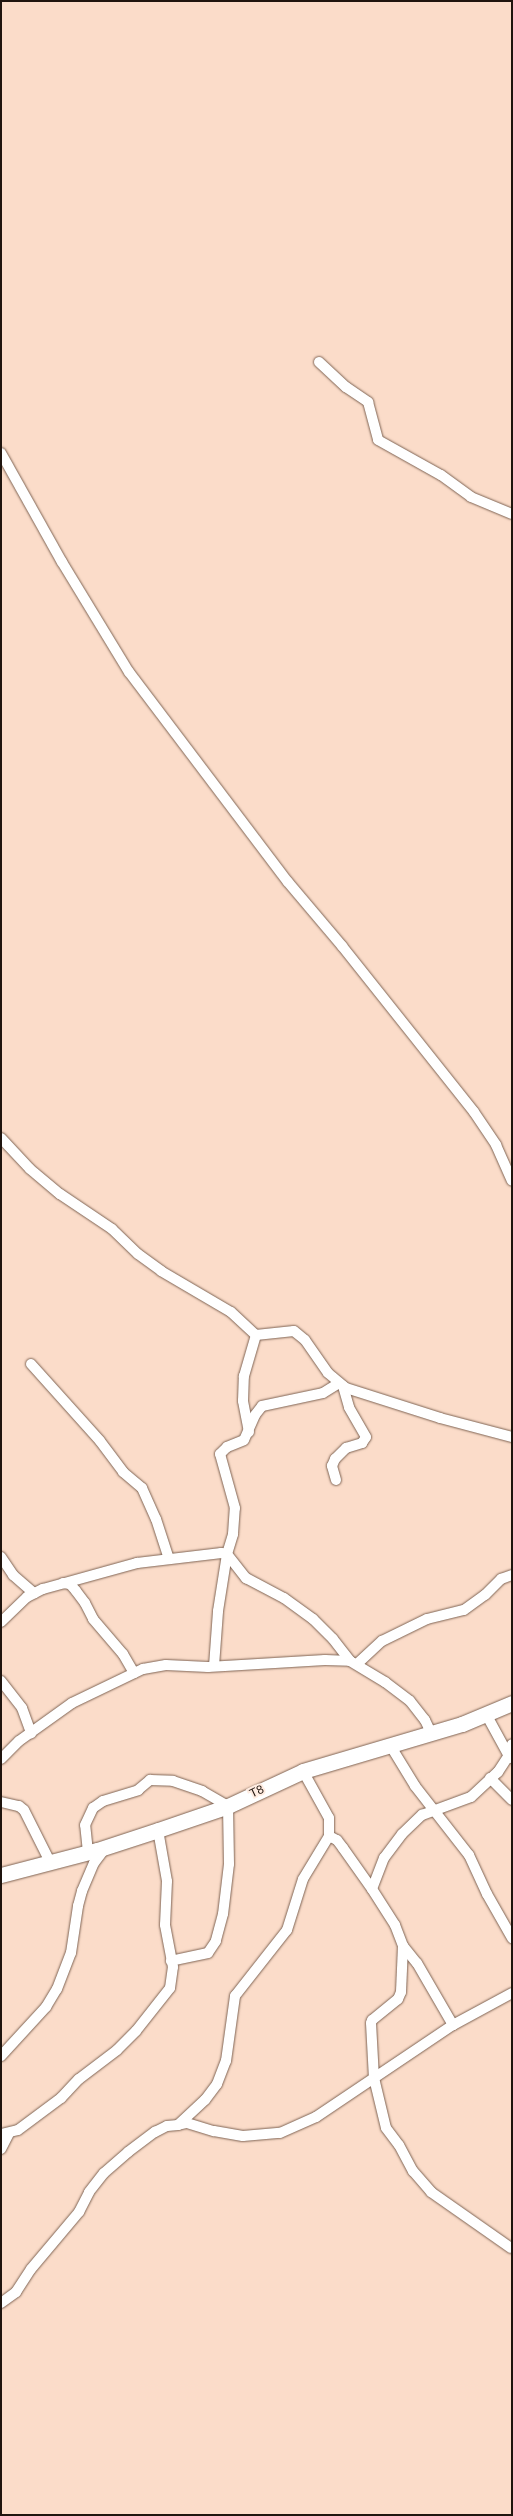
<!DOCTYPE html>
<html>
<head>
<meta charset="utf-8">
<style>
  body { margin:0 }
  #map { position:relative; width:513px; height:2516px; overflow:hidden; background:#fbdcc9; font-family:Arial,sans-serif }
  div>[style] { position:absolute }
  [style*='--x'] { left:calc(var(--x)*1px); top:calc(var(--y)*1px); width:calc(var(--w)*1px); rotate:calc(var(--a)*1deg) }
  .roads { filter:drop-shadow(0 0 1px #7f6454) drop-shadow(0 0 1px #7f6454) }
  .street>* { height:10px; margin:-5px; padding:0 5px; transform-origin:5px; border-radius:5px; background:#fff }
  .secondary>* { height:15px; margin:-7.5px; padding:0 7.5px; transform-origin:7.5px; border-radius:7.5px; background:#fff }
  span { translate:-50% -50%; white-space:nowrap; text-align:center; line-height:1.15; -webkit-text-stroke:4px #ffece1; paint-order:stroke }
  .street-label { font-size:12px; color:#1f140e }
  .frame { position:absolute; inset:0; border:2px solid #1f140e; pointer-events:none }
</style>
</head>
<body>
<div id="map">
  <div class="roads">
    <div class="street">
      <div style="--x:319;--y:362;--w:37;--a:43"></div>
      <div style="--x:346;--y:387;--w:27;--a:34"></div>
      <div style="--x:368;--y:402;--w:39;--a:75"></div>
      <div style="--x:378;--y:440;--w:72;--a:29.1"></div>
      <div style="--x:441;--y:475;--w:37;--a:36"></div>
      <div style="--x:471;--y:497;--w:44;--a:22.5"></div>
      <div style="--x:1;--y:453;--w:125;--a:60.8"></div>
      <div style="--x:62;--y:562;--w:129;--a:58.7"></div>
      <div style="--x:129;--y:672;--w:263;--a:52.9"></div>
      <div style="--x:288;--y:882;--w:84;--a:49.8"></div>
      <div style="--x:342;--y:946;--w:212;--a:51.5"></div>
      <div style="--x:474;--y:1112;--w:40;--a:56"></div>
      <div style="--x:496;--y:1145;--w:39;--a:66"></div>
      <div style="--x:1;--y:1138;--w:42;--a:46.9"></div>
      <div style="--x:30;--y:1169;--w:39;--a:40"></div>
      <div style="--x:60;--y:1194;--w:63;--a:33.9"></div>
      <div style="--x:112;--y:1229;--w:36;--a:44"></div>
      <div style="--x:138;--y:1254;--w:29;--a:36"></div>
      <div style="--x:161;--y:1271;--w:81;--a:30.4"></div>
      <div style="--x:231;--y:1312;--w:34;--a:43"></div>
      <div style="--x:256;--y:1335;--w:38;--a:-6"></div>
      <div style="--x:294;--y:1331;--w:14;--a:39"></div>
      <div style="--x:305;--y:1340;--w:40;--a:55.1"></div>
      <div style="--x:328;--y:1373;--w:23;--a:40"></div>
      <div style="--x:346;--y:1388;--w:99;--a:17.7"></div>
      <div style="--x:440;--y:1418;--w:74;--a:14.8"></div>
      <div style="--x:31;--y:1364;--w:103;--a:48.1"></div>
      <div style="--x:100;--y:1441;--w:39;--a:53"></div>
      <div style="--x:123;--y:1472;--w:25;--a:40"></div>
      <div style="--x:142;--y:1488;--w:34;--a:66"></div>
      <div style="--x:156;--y:1519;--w:42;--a:72"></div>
      <div style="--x:249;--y:1432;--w:32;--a:-101"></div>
      <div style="--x:243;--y:1401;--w:25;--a:-88"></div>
      <div style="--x:244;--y:1376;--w:43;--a:-73.7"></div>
      <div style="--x:336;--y:1480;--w:15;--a:-106"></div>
      <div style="--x:332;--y:1466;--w:8;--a:-67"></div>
      <div style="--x:335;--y:1459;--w:16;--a:-45"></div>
      <div style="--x:346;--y:1448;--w:17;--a:-17"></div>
      <div style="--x:362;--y:1443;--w:7;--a:-56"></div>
      <div style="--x:366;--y:1437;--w:34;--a:-120"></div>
      <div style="--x:349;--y:1407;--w:22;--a:-106"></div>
      <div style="--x:1;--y:1557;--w:22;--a:56"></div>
      <div style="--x:13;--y:1575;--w:28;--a:41"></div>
      <div style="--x:63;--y:1583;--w:7;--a:8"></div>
      <div style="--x:70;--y:1584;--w:9;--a:49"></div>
      <div style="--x:76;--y:1591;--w:15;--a:53"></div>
      <div style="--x:85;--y:1603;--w:18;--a:63"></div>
      <div style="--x:93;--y:1619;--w:46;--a:49.4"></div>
      <div style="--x:123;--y:1654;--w:22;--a:60"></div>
      <div style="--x:1;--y:1622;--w:36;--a:-44"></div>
      <div style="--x:27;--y:1597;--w:18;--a:-27"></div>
      <div style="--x:43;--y:1589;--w:98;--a:-15.5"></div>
      <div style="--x:137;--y:1563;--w:85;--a:-6.8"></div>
      <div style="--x:221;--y:1553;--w:6;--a:9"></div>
      <div style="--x:227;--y:1554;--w:31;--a:52"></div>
      <div style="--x:246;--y:1578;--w:43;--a:27.8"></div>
      <div style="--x:284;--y:1598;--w:36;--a:36"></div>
      <div style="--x:313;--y:1619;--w:28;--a:45"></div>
      <div style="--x:333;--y:1639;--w:28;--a:52"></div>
      <div style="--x:357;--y:1664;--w:34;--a:-43"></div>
      <div style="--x:382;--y:1641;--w:50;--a:-26.1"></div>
      <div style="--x:427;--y:1619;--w:38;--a:-14"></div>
      <div style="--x:464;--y:1610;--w:26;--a:-36"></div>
      <div style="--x:485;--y:1595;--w:23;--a:-45"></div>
      <div style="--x:501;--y:1579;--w:12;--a:-20"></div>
      <div style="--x:214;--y:1666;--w:55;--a:-85.8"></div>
      <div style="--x:218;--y:1611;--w:58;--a:-81"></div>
      <div style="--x:227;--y:1554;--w:21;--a:-73"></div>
      <div style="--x:233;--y:1534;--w:26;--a:-86"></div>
      <div style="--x:235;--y:1508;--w:56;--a:-105.5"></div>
      <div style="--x:220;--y:1454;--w:10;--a:-45"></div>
      <div style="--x:227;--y:1447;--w:18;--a:-22"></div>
      <div style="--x:244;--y:1440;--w:27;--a:-66"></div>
      <div style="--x:255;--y:1415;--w:11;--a:-52"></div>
      <div style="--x:262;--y:1406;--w:62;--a:-12"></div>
      <div style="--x:323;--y:1393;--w:19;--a:-32"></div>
      <div style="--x:1;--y:1681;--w:34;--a:52"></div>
      <div style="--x:22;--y:1708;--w:27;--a:70"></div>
      <div style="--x:486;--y:1714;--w:50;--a:61.4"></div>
      <div style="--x:390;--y:1745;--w:48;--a:58.6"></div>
      <div style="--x:415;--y:1786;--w:88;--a:52"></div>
      <div style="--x:469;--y:1855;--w:43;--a:65.2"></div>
      <div style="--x:487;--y:1894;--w:51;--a:60.4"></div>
      <div style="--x:1;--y:1759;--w:25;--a:-45"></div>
      <div style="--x:19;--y:1741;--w:65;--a:-35.6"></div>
      <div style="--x:72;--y:1703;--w:79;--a:-25.6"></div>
      <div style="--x:143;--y:1669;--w:23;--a:-10"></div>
      <div style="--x:166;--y:1665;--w:42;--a:2.7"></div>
      <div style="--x:208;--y:1667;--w:117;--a:-3.4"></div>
      <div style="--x:325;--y:1660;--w:25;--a:2"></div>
      <div style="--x:350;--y:1661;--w:41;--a:31"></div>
      <div style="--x:385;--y:1682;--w:31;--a:37"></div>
      <div style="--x:410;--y:1701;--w:24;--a:52"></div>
      <div style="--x:425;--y:1720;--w:14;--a:65"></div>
      <div style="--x:490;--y:1778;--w:31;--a:45"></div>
      <div style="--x:1;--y:1802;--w:18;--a:13"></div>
      <div style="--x:19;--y:1806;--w:6;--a:39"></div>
      <div style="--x:24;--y:1810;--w:58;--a:63.4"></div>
      <div style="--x:329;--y:1836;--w:9;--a:27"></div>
      <div style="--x:337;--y:1840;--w:10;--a:53"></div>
      <div style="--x:343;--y:1848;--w:50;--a:54.7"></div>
      <div style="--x:372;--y:1889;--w:43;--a:57.4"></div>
      <div style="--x:395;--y:1925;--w:22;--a:69"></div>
      <div style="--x:403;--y:1946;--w:46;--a:92.5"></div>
      <div style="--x:401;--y:1992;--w:8;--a:113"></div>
      <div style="--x:398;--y:1999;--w:33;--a:141"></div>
      <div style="--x:372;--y:2020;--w:3;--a:108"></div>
      <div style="--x:371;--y:2023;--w:55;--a:86.9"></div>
      <div style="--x:374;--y:2078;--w:51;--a:76.5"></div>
      <div style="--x:386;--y:2128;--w:21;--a:53"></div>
      <div style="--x:399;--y:2145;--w:30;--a:62"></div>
      <div style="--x:413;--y:2171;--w:28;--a:49"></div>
      <div style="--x:431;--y:2192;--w:98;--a:35"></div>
      <div style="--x:88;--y:1852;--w:27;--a:-96"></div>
      <div style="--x:85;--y:1825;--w:19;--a:-65"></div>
      <div style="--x:93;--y:1808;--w:12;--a:-35"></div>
      <div style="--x:103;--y:1801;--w:37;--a:-17"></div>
      <div style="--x:138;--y:1790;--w:16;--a:-40"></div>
      <div style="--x:150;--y:1780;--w:23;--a:2"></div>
      <div style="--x:173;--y:1781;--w:31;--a:19"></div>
      <div style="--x:202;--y:1791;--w:30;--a:30"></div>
      <div style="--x:228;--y:1806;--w:58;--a:89"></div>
      <div style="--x:229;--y:1864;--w:50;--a:96.8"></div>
      <div style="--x:223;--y:1914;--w:28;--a:105"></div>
      <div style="--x:216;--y:1941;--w:14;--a:124"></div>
      <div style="--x:208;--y:1953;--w:38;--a:168"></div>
      <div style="--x:372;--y:1889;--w:33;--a:-69"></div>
      <div style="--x:384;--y:1858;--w:30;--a:-53"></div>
      <div style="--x:402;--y:1834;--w:28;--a:-44"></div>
      <div style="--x:422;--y:1815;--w:52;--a:-20.2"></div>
      <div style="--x:471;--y:1797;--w:37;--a:-43"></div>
      <div style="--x:498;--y:1772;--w:20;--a:-57"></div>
      <div style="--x:509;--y:1755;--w:11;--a:-75"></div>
      <div style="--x:403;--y:1946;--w:22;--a:51"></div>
      <div style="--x:417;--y:1963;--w:72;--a:59.9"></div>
      <div style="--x:1;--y:2056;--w:67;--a:-47.4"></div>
      <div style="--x:46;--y:2007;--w:21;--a:-59"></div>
      <div style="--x:57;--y:1989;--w:39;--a:-69"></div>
      <div style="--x:71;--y:1953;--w:48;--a:-81.5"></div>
      <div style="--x:78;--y:1906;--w:16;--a:-75"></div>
      <div style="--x:82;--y:1891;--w:30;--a:-67"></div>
      <div style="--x:94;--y:1863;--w:20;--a:-53"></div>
      <div style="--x:178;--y:2125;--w:9;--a:-13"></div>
      <div style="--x:187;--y:2123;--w:28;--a:17"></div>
      <div style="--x:214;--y:2131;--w:29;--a:10"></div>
      <div style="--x:243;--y:2136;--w:37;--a:-5"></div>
      <div style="--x:280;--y:2133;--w:39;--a:-24"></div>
      <div style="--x:316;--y:2117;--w:165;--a:-33.9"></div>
      <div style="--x:453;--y:2025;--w:67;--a:-28.5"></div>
      <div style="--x:1;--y:2134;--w:17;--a:-13"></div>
      <div style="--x:18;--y:2130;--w:54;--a:-36.7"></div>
      <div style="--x:61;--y:2098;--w:26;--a:-47"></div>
      <div style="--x:79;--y:2079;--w:48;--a:-37.3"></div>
      <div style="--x:117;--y:2050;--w:27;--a:-45"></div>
      <div style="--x:136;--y:2031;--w:55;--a:-51.7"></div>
      <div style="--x:170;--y:1988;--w:21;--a:-82"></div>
      <div style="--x:173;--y:1967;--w:43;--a:-100.8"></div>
      <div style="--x:165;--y:1925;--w:44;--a:-87.4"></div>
      <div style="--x:167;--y:1881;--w:52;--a:-100"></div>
      <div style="--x:1;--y:2149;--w:18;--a:-63"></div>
      <div style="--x:1;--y:2303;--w:19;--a:-36"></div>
      <div style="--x:16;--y:2292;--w:27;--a:-57"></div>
      <div style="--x:31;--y:2269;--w:75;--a:-49.9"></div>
      <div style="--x:79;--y:2212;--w:22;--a:-63"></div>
      <div style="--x:89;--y:2192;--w:24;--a:-52"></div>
      <div style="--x:104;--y:2173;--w:32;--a:-41"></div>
      <div style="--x:128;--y:2152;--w:34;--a:-37"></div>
      <div style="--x:155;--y:2132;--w:13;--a:-27"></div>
      <div style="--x:167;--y:2126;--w:11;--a:-5"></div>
      <div style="--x:178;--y:2125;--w:37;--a:-43"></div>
      <div style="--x:205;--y:2100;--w:20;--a:-53"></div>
      <div style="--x:217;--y:2084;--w:25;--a:-69"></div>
      <div style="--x:226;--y:2061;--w:66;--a:-82.1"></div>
      <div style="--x:235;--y:1996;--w:84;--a:-51.8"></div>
      <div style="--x:287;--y:1930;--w:53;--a:-72.6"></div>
      <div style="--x:303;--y:1879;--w:50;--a:-58.8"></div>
      <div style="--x:329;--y:1836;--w:18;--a:-90"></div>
      <div style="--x:329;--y:1818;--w:54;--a:-119"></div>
    </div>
    <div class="secondary">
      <div style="--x:1;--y:1875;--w:99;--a:-14.6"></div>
      <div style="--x:97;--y:1850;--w:64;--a:-18.2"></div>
      <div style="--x:158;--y:1830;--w:74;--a:-18.9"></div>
      <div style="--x:228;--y:1806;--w:83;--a:-25"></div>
      <div style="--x:303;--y:1771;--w:166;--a:-16.5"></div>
      <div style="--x:462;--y:1724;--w:54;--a:-22.8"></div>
    </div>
  </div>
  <div class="street-label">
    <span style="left:257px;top:1792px;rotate:-26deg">T8</span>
  </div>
  <div class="frame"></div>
</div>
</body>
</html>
